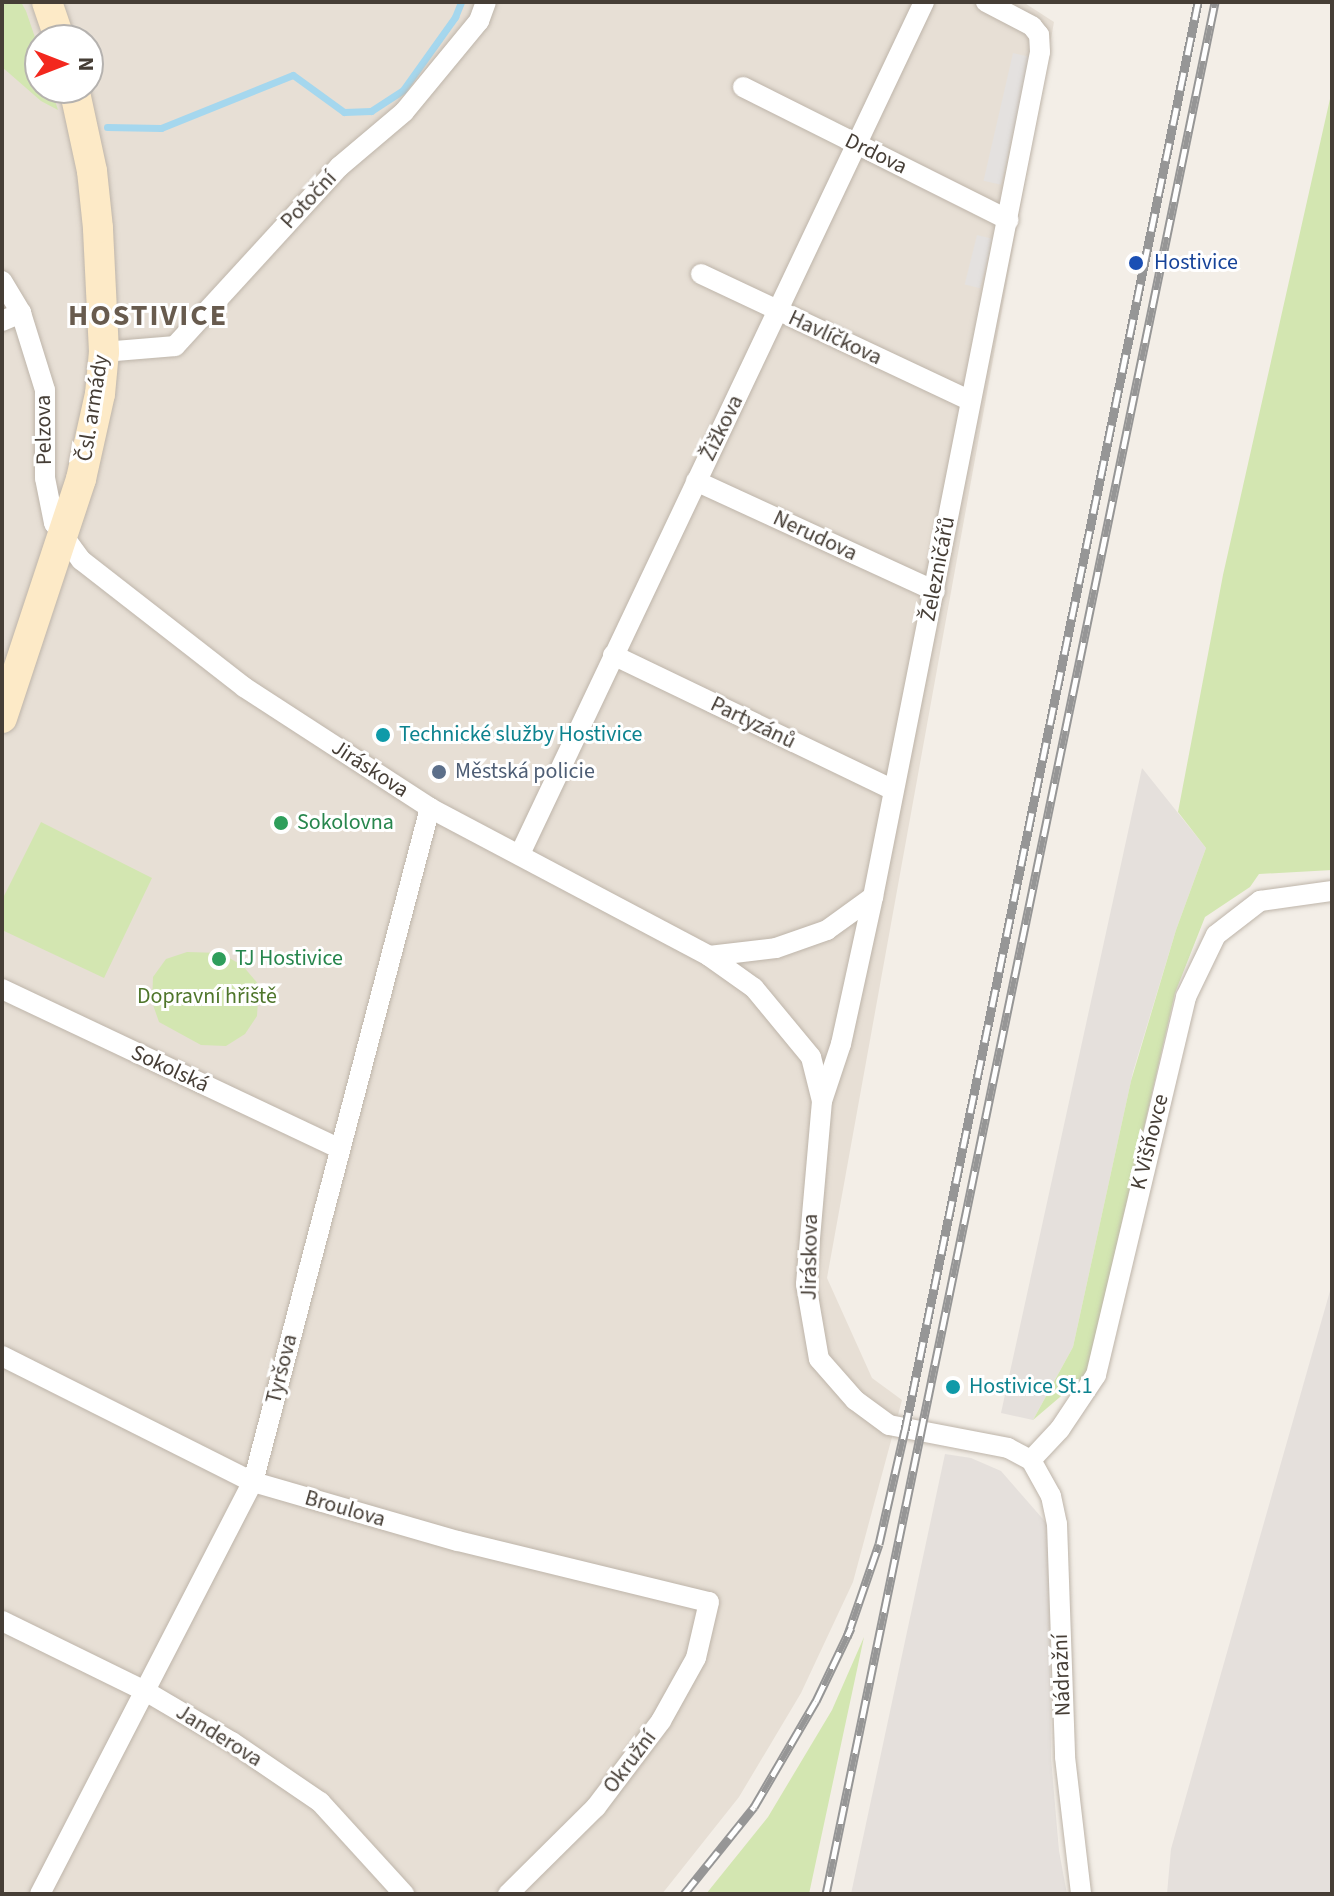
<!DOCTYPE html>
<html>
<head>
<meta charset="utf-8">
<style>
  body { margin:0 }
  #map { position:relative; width:1334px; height:1896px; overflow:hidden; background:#f3eee7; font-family:"Source Sans 3",sans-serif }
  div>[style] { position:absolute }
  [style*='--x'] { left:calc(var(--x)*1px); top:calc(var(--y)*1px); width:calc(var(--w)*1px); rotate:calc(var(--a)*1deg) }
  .residential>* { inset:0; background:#e7dfd5 }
  .industrial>* { inset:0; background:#e5e0dc }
  .green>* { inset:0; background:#d3e6b1 }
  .parking>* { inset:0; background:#e4e1df; transform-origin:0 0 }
  .stream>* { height:7px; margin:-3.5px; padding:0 3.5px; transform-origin:3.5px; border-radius:3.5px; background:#a5d7ee }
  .roads { filter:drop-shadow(0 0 2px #beb5aa) drop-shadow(0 0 2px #beb5aa) }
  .street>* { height:20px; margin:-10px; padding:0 10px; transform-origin:10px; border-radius:10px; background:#fff }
  .secondary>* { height:30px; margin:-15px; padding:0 15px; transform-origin:15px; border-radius:15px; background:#fdeac7 }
  .rail>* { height:9px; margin-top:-4.5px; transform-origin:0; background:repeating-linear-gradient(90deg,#fff 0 18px,#969696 0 36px); box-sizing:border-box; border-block:2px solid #969696 }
  .dots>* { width:22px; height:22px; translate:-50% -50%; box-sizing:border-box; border:4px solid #fff; border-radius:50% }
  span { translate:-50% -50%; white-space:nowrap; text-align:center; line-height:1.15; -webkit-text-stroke:6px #fff; paint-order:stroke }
  .street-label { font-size:22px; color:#463e36 }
  .transit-label { font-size:22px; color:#164399 }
  .left { translate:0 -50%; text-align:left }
  .culture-label { font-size:22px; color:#0d838f }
  .service-label { font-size:22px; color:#4e5e75 }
  .leisure-label { font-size:22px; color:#27864d }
  .park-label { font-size:22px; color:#4f762b }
  .district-label { font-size:30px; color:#685b4e; font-weight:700; letter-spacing:2px }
  .frame { position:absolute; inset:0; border:4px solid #463e36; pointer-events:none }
  .north { position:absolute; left:24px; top:24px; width:80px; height:80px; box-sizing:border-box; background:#fff; border:2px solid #b5b2af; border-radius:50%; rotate:90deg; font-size:22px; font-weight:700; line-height:32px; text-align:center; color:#463e36 }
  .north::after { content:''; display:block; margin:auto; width:28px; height:36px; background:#f3281e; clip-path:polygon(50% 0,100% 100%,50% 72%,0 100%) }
</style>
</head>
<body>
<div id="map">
  <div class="residential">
    <div style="clip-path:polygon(evenodd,2px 2px,1023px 2px,1054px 22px,827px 1278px,872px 1378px,902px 1400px,853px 1582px,801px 1693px,739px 1797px,662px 1894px,2px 1894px,2px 2px,40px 40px,88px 40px,88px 88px,40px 88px,40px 40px)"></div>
  </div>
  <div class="industrial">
    <div style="clip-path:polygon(1142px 768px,1206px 848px,1176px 930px,1133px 1072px,1073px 1347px,1033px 1420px,1001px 1413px)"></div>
    <div style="clip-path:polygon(1332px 1284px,1332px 1894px,1167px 1894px,1171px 1849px)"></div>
    <div style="clip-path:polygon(945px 1454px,971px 1458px,1001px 1471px,1049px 1526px,1051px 1758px,1059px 1851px,1067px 1894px,851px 1894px)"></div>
  </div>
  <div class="green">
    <div style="clip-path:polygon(2px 2px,21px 2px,26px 11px,40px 52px,40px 88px,51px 88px,58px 110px,41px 101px,2px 67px)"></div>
    <div style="clip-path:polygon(1332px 90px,1332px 870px,1259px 874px,1250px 887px,1205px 917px,1175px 993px,1087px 1374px,1033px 1420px,1073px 1347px,1131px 1081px,1176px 930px,1206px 848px,1178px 812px,1223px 575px)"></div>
    <div style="clip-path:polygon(41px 822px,152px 878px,104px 978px,2px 930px,2px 900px)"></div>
    <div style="clip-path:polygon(187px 952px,221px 953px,243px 966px,259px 985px,257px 1016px,245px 1034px,226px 1046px,201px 1045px,159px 1022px,152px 1002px,153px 977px,166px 959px)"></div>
    <div style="clip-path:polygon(864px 1637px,809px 1894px,706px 1894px,768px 1817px,832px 1710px)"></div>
  </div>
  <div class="parking">
    <div style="left:1013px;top:53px;width:18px;height:131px;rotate:13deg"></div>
    <div style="left:977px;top:235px;width:16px;height:51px;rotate:14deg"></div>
  </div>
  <div class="stream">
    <div style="--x:107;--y:127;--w:54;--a:1.1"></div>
    <div style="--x:161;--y:128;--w:142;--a:-21.9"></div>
    <div style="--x:293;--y:75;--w:63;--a:36"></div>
    <div style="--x:344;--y:112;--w:27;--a:-2"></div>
    <div style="--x:371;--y:111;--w:38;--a:-33"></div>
    <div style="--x:403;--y:90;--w:90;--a:-54.5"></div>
    <div style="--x:455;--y:17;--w:16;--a:-68"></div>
  </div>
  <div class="roads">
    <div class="street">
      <div style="--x:743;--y:87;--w:297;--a:26.6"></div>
      <div style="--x:701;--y:274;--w:296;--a:25.2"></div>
      <div style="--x:2;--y:281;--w:37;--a:59"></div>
      <div style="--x:21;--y:313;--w:81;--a:72.7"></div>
      <div style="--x:45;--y:390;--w:88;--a:90"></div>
      <div style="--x:45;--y:478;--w:46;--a:78.7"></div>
      <div style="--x:54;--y:523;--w:46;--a:53.9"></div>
      <div style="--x:81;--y:560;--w:207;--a:37.9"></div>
      <div style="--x:244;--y:687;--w:222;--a:33"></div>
      <div style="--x:430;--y:808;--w:316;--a:27.9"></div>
      <div style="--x:709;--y:956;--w:55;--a:35.4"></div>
      <div style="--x:754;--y:988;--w:89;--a:50.4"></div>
      <div style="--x:811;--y:1057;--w:45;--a:76"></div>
      <div style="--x:822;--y:1101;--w:184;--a:95"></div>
      <div style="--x:806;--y:1284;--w:76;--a:80.2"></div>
      <div style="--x:819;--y:1359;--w:55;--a:48.7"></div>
      <div style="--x:855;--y:1400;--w:42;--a:36.3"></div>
      <div style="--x:889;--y:1425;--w:121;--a:10.9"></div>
      <div style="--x:1008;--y:1448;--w:26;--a:28"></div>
      <div style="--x:2;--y:321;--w:21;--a:-23"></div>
      <div style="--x:104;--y:352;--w:71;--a:-4.8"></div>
      <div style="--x:175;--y:346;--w:243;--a:-47.5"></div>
      <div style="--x:339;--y:167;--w:85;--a:-40.2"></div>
      <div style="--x:404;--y:112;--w:118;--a:-50.5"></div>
      <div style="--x:479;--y:21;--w:20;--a:-70"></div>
      <div style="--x:696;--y:481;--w:263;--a:24.7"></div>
      <div style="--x:613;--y:655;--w:311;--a:25.7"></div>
      <div style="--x:520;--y:854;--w:943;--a:-64.63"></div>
      <div style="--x:709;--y:956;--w:67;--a:-6.8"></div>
      <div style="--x:776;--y:948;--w:54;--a:-19.4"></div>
      <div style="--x:827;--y:930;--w:57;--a:-35.7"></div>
      <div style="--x:2;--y:989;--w:373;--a:25.3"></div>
      <div style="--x:822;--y:1101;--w:60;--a:-71.6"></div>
      <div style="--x:841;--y:1044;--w:150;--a:-77.7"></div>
      <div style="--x:873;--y:897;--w:861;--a:-78.82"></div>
      <div style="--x:1040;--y:52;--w:17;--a:-93"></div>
      <div style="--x:1039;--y:35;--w:11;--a:-128"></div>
      <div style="--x:1032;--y:26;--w:52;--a:-152.4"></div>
      <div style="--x:2;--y:1356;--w:281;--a:26.7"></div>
      <div style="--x:253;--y:1482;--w:213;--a:16.1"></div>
      <div style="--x:458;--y:1541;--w:258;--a:13.7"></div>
      <div style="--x:709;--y:1602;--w:57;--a:103.1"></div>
      <div style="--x:696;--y:1658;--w:72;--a:119.1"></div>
      <div style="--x:661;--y:1721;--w:108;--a:127.1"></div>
      <div style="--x:596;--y:1807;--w:124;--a:135.3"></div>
      <div style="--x:1031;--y:1460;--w:42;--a:-46.9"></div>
      <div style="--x:1060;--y:1429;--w:65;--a:-56.3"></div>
      <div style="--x:1096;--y:1375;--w:389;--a:-76.6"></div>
      <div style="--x:1186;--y:997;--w:69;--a:-64.2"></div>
      <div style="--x:1216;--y:935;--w:56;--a:-37.7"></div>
      <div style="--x:1260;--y:901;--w:73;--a:-7.9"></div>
      <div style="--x:1031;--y:1460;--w:41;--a:60.9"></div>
      <div style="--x:1051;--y:1496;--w:29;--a:78"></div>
      <div style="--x:1057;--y:1524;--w:233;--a:88"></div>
      <div style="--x:1065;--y:1757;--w:138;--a:83.3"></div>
      <div style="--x:2;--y:1621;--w:161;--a:26.1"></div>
      <div style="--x:147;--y:1692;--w:99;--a:30.5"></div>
      <div style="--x:232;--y:1742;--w:107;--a:34.3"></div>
      <div style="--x:320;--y:1802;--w:125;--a:47.6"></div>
      <div style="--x:40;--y:1894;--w:464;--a:-62.7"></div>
      <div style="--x:253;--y:1482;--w:697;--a:-75.29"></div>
    </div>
    <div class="secondary">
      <div style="--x:47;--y:2;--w:40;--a:71.1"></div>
      <div style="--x:2;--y:718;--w:252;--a:-71.7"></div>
      <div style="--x:81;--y:479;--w:87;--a:-77.4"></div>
      <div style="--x:100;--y:394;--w:42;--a:-84.6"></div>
      <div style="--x:104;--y:352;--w:124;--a:-92.8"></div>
      <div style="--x:98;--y:228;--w:57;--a:-96"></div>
      <div style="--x:92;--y:171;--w:85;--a:-102.2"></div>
    </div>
  </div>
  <div class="rail">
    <div style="--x:847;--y:1637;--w:98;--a:-71"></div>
    <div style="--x:879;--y:1544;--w:117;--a:-77.2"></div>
    <div style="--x:905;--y:1430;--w:1458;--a:-78.4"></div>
    <div style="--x:684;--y:1894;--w:112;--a:-51.2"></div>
    <div style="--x:754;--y:1807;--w:123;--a:-59.7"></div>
    <div style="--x:816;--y:1701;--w:81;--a:-64.4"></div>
    <div style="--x:826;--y:1894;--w:1932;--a:-78.38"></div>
  </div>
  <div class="dots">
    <div style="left:1136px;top:263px;background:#1a4fb4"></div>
    <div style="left:383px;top:735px;background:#0f9aa8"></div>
    <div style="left:439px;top:772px;background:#5c6f8a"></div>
    <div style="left:281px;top:823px;background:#2e9e5b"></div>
    <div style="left:219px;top:959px;background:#2e9e5b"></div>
    <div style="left:953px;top:1387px;background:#0f9aa8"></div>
  </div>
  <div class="street-label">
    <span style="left:876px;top:154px;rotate:26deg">Drdova</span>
    <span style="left:309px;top:200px;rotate:-47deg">Potoční</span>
    <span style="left:835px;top:338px;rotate:25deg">Havlíčkova</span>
    <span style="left:93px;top:408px;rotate:-81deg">Čsl. armády</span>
    <span style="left:722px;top:428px;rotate:-64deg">Žižkova</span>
    <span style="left:44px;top:430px;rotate:-91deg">Pelzova</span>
    <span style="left:815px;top:536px;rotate:25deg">Nerudova</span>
    <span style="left:938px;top:569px;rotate:-79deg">Železničářů</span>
    <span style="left:753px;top:723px;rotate:26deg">Partyzánů</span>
    <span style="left:370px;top:769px;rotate:33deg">Jiráskova</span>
    <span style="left:170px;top:1069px;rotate:25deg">Sokolská</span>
    <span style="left:1150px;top:1142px;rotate:-76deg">K Višňovce</span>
    <span style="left:810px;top:1257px;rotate:-89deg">Jiráskova</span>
    <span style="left:282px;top:1369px;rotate:-76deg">Tyršova</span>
    <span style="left:345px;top:1509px;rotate:16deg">Broulova</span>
    <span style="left:1062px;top:1675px;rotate:-92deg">Nádražní</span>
    <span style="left:219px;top:1736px;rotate:32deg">Janderova</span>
    <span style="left:630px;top:1762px;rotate:-53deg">Okružní</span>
  </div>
  <div class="transit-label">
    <span class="left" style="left:1154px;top:263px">Hostivice</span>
  </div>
  <div class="culture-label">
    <span class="left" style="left:399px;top:735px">Technické služby Hostivice</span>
    <span class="left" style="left:969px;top:1387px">Hostivice St.1</span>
  </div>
  <div class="service-label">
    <span class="left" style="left:455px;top:772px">Městská policie</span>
  </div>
  <div class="leisure-label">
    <span class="left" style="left:297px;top:823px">Sokolovna</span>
    <span class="left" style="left:235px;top:959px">TJ Hostivice</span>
  </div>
  <div class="park-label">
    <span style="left:207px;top:997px">Dopravní hřiště</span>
  </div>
  <div class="district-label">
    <span style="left:148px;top:316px">HOSTIVICE</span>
  </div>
  <div class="frame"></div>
  <div class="north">N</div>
</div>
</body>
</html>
